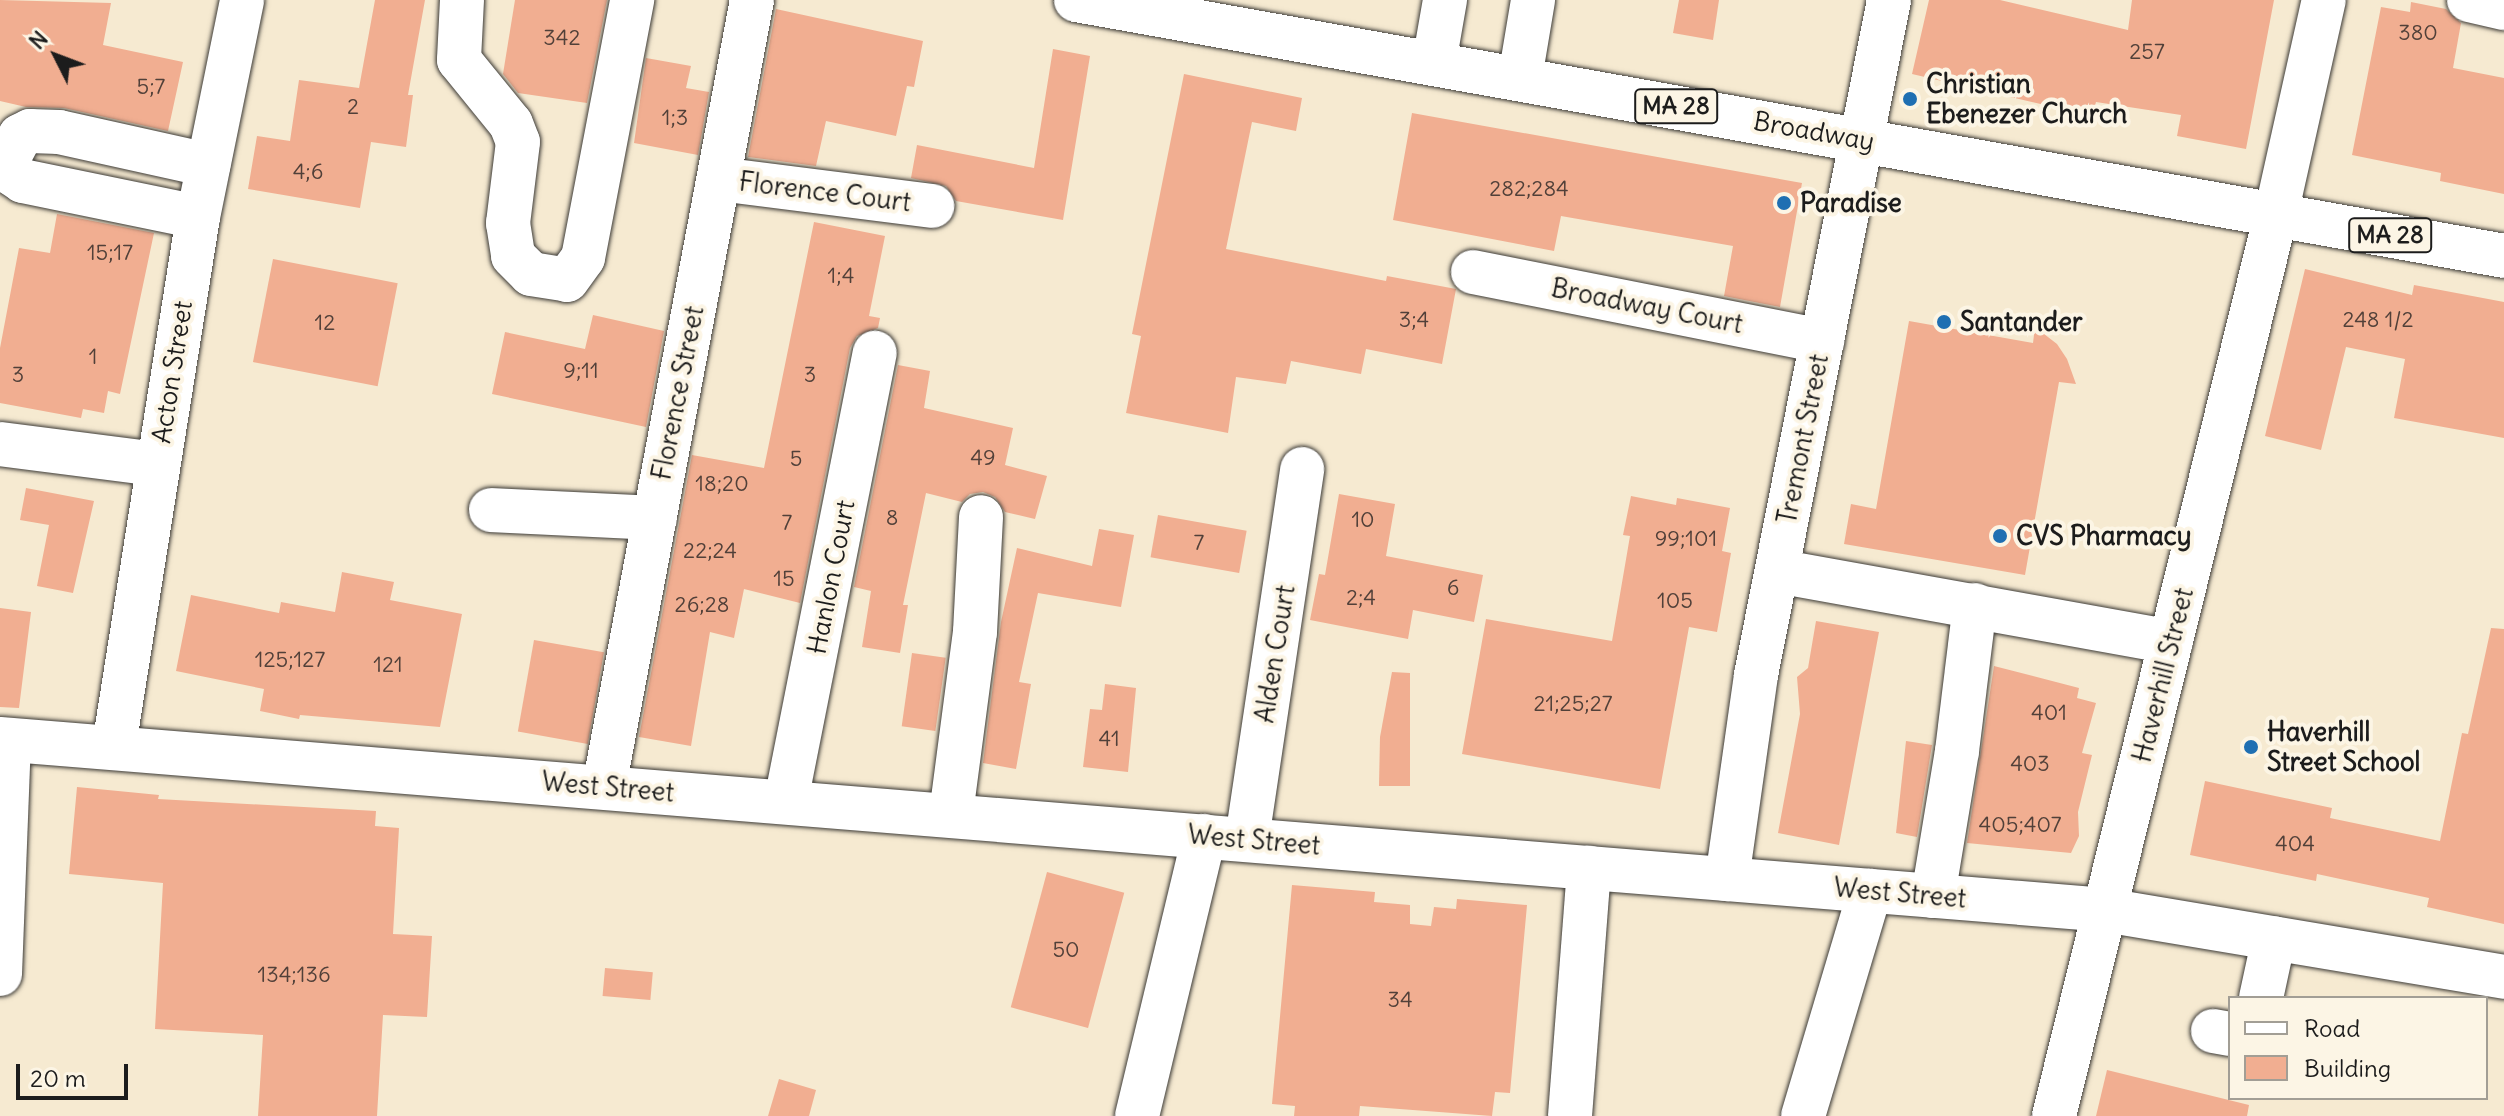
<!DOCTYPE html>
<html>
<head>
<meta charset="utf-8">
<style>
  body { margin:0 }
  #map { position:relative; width:2504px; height:1116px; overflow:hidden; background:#f6ead1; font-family:Delius,sans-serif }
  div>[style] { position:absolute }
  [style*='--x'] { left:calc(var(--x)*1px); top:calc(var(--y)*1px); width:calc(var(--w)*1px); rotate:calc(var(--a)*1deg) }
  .building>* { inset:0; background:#f1ae91; transform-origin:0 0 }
  .roads { filter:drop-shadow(0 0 2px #3d3b37) drop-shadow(0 0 2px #3d3b37) }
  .minor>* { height:44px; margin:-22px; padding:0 22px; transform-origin:22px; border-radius:22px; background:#fff }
  .major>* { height:44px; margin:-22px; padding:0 22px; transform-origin:22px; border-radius:22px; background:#fff }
  .dots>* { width:22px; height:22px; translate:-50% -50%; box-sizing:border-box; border:4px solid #fcf5e5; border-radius:50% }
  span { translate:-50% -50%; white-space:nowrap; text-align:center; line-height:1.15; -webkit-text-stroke:8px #fcf5e5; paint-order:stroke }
  .number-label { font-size:22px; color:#514039 }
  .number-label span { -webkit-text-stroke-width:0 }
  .shield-label span { padding:2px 6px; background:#fcf5e5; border:2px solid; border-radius:6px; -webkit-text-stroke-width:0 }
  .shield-label { font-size:24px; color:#1c1c1c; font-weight:700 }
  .poi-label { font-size:26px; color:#1c1c1c; font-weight:700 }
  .left { translate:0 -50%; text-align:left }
  .street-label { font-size:26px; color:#1c1c1c }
  .legend { position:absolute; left:2228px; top:996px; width:260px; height:104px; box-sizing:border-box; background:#fcf5e5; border:2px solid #a29e95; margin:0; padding:10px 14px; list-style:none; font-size:24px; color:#1c1c1c }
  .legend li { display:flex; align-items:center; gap:16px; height:40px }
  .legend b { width:40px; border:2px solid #a29e95 }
  .north { position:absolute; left:16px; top:16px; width:80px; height:80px; -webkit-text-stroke:6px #fcf5e5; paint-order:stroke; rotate:312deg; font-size:22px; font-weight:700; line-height:32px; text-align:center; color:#1c1c1c }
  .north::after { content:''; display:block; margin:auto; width:28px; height:36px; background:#1c1c1c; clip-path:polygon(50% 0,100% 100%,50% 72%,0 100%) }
  .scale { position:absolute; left:16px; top:1064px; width:112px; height:36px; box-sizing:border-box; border:4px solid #1c1c1c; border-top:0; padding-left:10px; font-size:24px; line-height:28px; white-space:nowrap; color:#1c1c1c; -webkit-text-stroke:6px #fcf5e5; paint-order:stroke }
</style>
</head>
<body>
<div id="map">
  <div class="building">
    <div style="clip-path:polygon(0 0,111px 3px,103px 45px,183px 62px,168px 131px,64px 108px,26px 107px,0 101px)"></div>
    <div style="clip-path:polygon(375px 0,425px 0,408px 95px,413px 95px,406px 147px,371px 142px,360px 208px,248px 189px,257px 136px,290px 141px,299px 80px,359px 88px)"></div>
    <div style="clip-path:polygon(515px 0,607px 0,587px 103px,518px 93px,503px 74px)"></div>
    <div style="clip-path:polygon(1679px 0,1719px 0,1713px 40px,1673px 33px)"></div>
    <div style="clip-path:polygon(1929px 0,2000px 0,2128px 30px,2132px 0,2274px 0,2246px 149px,2177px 136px,2181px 115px,2096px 102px,2092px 116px,1912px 74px)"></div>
    <div style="clip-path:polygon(2411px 2px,2446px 9px,2461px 23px,2453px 68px,2504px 78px,2504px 194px,2440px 181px,2441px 173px,2352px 155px,2381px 7px,2410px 12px)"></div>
    <div style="clip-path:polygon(776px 9px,923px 41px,914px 87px,907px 86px,896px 136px,826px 121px,816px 166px,748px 157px)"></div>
    <div style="clip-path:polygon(1053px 49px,1090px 56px,1063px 220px,956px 201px,946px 186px,911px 178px,917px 145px,1034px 168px)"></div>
    <div style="clip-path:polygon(646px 58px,691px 66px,686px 88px,709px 92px,698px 155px,634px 143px)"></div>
    <div style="clip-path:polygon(1184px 74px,1302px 98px,1296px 131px,1252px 122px,1226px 249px,1386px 281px,1387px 276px,1456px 289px,1442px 364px,1366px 349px,1361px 374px,1291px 361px,1286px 384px,1236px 377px,1228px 433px,1126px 413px,1141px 336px,1132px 334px)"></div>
    <div style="clip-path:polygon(1412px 113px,1802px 183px,1780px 307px,1724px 296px,1733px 246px,1561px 216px,1554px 251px,1393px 220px)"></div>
    <div style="clip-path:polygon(57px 214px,154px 233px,120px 394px,108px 391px,104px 413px,83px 409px,81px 418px,0 403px,0 348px,19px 248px,50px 253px)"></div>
    <div style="clip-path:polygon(814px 222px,885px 236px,869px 316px,880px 318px,878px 328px,857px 336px,850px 348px,800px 603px,744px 589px,734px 638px,710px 632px,691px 746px,639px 737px,692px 455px,764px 468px)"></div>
    <div style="left:273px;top:259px;width:127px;height:105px;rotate:11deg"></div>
    <div style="clip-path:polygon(2305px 269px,2412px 295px,2414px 285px,2504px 302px,2504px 438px,2394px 418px,2405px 359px,2346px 347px,2321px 450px,2265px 436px)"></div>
    <div style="clip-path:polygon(593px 315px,664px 331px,646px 427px,492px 394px,505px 332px,585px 349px)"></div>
    <div style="clip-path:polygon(1909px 321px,2033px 343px,2035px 327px,2057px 344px,2067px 359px,2076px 384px,2059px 382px,2025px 575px,1844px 544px,1851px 504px,1876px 509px)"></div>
    <div style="clip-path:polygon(898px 365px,930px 371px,924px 408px,1013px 428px,1005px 465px,1047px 476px,1035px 519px,1005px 512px,995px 497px,983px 492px,970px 494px,962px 502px,926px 493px,903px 605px,908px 605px,900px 653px,862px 647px,871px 591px,854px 587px)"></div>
    <div style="clip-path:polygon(26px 488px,94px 501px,73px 593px,37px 586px,49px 525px,20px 520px)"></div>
    <div style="clip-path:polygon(1339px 494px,1395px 504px,1386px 556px,1483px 575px,1474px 622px,1413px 610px,1408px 639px,1310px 620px,1319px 574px,1325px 575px)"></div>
    <div style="clip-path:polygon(1631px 496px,1676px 505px,1677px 498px,1730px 508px,1722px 551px,1731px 553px,1717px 632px,1689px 627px,1660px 789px,1462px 754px,1486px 619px,1612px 641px,1630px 536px,1623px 535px)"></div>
    <div style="left:1158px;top:515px;width:90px;height:43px;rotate:10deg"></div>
    <div style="clip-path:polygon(1099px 529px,1134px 535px,1121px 607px,1038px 593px,1019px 682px,1031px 684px,1016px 769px,983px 763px,1001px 622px,1017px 548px,1092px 566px)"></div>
    <div style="clip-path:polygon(342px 572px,394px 582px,390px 600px,462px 614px,440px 727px,300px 715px,299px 719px,260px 711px,264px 689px,176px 671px,191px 595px,279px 613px,281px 602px,335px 612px)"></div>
    <div style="clip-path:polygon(0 608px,31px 612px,19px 708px,0 707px)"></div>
    <div style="clip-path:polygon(1816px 621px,1879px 632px,1839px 845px,1778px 833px,1800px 714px,1797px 677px,1808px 668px)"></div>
    <div style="clip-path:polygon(2491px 628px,2504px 629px,2504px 924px,2427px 907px,2429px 898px,2317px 874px,2316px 881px,2190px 855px,2205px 781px,2332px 808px,2330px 818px,2440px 841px,2462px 733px,2468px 734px)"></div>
    <div style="left:534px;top:640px;width:71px;height:93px;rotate:10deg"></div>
    <div style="left:912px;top:653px;width:34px;height:74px;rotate:8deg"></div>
    <div style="clip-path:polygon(1994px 666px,2079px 688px,2077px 698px,2096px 703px,2082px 753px,2092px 755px,2078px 812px,2079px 836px,2071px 853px,1967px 843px)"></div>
    <div style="clip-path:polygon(1392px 672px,1410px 673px,1410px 786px,1379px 786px,1380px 737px)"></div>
    <div style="clip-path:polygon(1105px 684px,1136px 688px,1128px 772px,1083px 767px,1090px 709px,1102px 710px)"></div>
    <div style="clip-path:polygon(1906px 741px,1932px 745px,1917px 837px,1896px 833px)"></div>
    <div style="clip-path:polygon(77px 787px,159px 795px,158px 799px,376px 811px,375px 826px,399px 828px,393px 934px,432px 936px,427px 1017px,383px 1015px,377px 1116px,258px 1116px,263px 1035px,155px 1029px,163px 883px,69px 874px)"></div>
    <div style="left:1047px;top:872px;width:80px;height:140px;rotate:15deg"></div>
    <div style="clip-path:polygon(1292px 885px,1375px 892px,1374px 902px,1410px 905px,1410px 924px,1431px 926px,1434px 907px,1456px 909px,1457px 899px,1527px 905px,1510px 1093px,1495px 1092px,1492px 1116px,1360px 1106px,1359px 1116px,1294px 1116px,1295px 1106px,1272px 1104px)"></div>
    <div style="left:605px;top:968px;width:48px;height:28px;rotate:5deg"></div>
    <div style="clip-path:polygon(2107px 1070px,2249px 1105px,2247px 1116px,2096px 1116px)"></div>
    <div style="clip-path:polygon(779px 1079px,816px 1090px,809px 1116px,768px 1116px)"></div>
  </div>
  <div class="roads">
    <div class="minor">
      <div style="--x:462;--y:0;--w:60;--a:92.9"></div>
      <div style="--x:459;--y:60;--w:82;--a:50.9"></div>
      <div style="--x:511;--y:124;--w:19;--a:69"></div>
      <div style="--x:518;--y:142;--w:82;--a:97"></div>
      <div style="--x:508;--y:223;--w:33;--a:81"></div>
      <div style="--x:513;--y:256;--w:25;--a:45"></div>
      <div style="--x:531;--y:274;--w:36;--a:9"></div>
      <div style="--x:567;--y:280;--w:27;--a:-54"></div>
      <div style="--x:583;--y:258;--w:263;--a:-79.2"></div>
      <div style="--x:2469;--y:0;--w:36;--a:13"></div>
      <div style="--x:1434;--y:63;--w:64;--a:-80.1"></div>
      <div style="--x:1520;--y:78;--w:79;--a:-80.5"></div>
      <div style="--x:719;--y:179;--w:215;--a:7.2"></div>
      <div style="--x:198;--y:217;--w:179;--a:-168.4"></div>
      <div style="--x:23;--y:181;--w:14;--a:-146"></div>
      <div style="--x:11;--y:173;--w:16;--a:-97"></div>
      <div style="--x:9;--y:157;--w:24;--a:-62"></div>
      <div style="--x:20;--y:136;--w:11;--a:-27"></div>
      <div style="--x:30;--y:131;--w:29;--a:2"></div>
      <div style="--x:59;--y:132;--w:153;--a:12.5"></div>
      <div style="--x:1473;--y:272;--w:356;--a:11.2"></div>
      <div style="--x:0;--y:444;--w:158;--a:7.3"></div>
      <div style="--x:491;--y:510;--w:164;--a:2.8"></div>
      <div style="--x:1777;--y:571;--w:400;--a:10.2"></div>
      <div style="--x:0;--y:739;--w:2112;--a:4.64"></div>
      <div style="--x:2105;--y:910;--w:405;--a:9.5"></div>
      <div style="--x:114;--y:746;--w:536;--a:-80.98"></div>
      <div style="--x:198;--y:217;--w:221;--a:-78.5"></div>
      <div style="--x:604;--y:787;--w:801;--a:-79.35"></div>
      <div style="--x:786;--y:801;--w:457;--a:-78.8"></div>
      <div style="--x:951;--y:814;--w:184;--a:-82.5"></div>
      <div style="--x:975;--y:632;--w:115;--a:-87"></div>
      <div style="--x:1247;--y:839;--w:374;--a:-81.5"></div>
      <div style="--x:1727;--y:879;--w:206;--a:-81.9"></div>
      <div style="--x:1756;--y:675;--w:688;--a:-78.85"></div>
      <div style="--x:1933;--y:896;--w:147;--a:-80.6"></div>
      <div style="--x:1957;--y:751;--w:147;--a:-83"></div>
      <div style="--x:0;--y:974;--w:234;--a:-87.8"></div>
      <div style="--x:2261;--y:998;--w:61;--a:-77.8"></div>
      <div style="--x:2213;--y:1031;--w:17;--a:10"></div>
      <div style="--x:1137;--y:1116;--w:288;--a:-76.5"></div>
      <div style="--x:1570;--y:1116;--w:249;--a:-85.6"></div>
      <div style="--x:1803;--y:1116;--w:235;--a:-73.4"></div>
    </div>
    <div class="major">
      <div style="--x:1076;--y:0;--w:1451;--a:10.16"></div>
      <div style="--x:2054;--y:1116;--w:929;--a:-76.17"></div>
      <div style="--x:2276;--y:214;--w:219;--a:-77.4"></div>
    </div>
  </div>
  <div class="dots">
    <div style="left:1910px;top:99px;background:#1f6fb2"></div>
    <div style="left:1784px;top:203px;background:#1f6fb2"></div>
    <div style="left:1944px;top:322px;background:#1f6fb2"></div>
    <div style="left:2000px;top:536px;background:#1f6fb2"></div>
    <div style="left:2251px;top:747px;background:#1f6fb2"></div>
  </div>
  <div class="number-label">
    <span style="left:2418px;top:33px">380</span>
    <span style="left:562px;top:38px">342</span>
    <span style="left:2147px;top:52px">257</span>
    <span style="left:151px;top:87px">5;7</span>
    <span style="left:353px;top:107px">2</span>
    <span style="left:675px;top:118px">1;3</span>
    <span style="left:308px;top:172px">4;6</span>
    <span style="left:1529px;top:189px">282;284</span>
    <span style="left:110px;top:253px">15;17</span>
    <span style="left:841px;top:276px">1;4</span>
    <span style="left:1414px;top:320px">3;4</span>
    <span style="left:2378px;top:320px">248 1/2</span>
    <span style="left:325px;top:323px">12</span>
    <span style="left:93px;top:357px">1</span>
    <span style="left:581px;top:371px">9;11</span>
    <span style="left:18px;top:375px">3</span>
    <span style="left:810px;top:375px">3</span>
    <span style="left:983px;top:458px">49</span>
    <span style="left:796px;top:459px">5</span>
    <span style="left:722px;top:484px">18;20</span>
    <span style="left:892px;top:518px">8</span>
    <span style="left:1363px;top:520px">10</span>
    <span style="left:787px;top:523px">7</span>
    <span style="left:1686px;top:539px">99;101</span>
    <span style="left:1199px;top:543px">7</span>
    <span style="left:710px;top:551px">22;24</span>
    <span style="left:784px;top:579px">15</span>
    <span style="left:1453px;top:588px">6</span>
    <span style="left:1361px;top:598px">2;4</span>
    <span style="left:1675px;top:601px">105</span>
    <span style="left:702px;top:605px">26;28</span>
    <span style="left:290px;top:660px">125;127</span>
    <span style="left:388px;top:665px">121</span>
    <span style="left:1573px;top:704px">21;25;27</span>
    <span style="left:2049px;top:713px">401</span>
    <span style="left:1109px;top:739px">41</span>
    <span style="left:2030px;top:764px">403</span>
    <span style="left:2020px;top:825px">405;407</span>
    <span style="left:2295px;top:844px">404</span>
    <span style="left:1066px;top:950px">50</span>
    <span style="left:294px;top:975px">134;136</span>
    <span style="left:1400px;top:1000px">34</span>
  </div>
  <div class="shield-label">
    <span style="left:1676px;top:106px">MA 28</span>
    <span style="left:2390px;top:235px">MA 28</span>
  </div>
  <div class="poi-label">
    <span class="left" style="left:1926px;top:99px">Christian<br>Ebenezer Church</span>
    <span class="left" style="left:1800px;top:203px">Paradise</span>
    <span class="left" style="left:1960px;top:322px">Santander</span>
    <span class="left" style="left:2016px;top:536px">CVS Pharmacy</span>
    <span class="left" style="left:2267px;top:747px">Haverhill<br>Street School</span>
  </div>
  <div class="street-label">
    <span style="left:1814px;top:131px;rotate:10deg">Broadway</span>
    <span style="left:825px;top:192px;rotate:7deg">Florence Court</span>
    <span style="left:1647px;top:306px;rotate:11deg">Broadway Court</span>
    <span style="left:172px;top:372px;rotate:-81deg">Acton Street</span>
    <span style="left:678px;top:393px;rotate:-79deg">Florence Street</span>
    <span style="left:1803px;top:439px;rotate:-79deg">Tremont Street</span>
    <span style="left:831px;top:577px;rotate:-79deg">Hanlon Court</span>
    <span style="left:1275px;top:654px;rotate:-81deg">Alden Court</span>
    <span style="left:2163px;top:675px;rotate:-76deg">Haverhill Street</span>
    <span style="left:608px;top:787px;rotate:5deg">West Street</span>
    <span style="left:1254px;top:840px;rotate:5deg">West Street</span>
    <span style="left:1900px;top:893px;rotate:5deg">West Street</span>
  </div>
  <ul class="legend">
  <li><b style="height:10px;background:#fff"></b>Road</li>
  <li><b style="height:22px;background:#f1ae91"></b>Building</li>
  </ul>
  <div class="north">N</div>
  <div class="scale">20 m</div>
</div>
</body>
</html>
